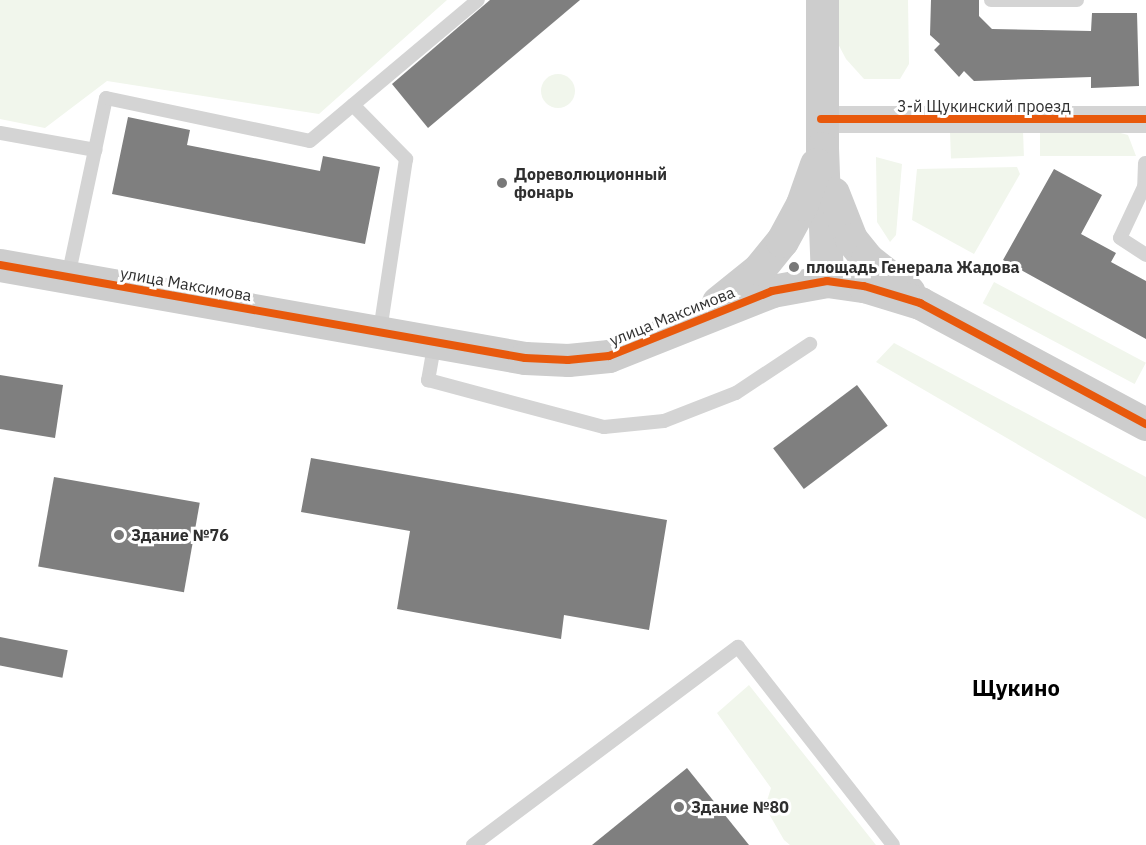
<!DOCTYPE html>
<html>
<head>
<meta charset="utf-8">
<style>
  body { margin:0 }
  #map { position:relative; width:1146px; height:845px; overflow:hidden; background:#fff; font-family:"IBM Plex Sans",sans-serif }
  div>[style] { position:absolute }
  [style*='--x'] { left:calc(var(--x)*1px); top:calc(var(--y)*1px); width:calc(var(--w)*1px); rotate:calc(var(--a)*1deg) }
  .green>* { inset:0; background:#f1f6ec; transform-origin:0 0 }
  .round { border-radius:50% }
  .building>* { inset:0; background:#7f7f7f; transform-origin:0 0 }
  .lane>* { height:14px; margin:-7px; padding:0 7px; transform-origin:7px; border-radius:7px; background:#d4d4d4 }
  .street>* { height:27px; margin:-13.5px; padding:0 13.5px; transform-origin:13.5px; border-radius:13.5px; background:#d4d4d4 }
  .secondary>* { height:33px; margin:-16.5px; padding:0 16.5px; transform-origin:16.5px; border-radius:16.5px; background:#cdcdcd }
  .cycleway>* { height:8px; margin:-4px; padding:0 4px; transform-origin:4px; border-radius:4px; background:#e8590c }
  .dots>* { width:16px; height:16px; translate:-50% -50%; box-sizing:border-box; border:3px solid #fff; border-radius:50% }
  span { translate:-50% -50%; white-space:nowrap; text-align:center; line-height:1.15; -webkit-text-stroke:6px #fff; paint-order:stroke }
  .street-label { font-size:16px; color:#2f2f2f }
  .poi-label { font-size:16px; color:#2f2f2f; font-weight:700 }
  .left { translate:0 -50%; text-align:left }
  .district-label { font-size:22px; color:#000; font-weight:700 }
</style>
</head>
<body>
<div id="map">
  <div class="green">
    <div style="clip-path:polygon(0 0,447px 0,319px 114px,107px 81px,45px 128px,0 119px)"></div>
    <div style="clip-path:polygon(837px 0,908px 0,909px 64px,900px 79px,864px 79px,846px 59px,836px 40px)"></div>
    <div class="round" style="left:541px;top:74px;width:34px;height:34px"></div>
    <div style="left:1023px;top:130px;width:26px;height:73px;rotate:88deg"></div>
    <div style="clip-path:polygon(1040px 130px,1113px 131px,1128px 135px,1136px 156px,1040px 156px)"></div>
    <div style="clip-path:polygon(876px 157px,902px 164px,896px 235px,890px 242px,877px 222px)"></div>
    <div style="clip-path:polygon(1017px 167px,1020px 174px,974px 254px,912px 220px,917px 169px)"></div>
    <div style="left:994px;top:282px;width:172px;height:24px;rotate:28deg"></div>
    <div style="clip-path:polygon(894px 343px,1146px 477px,1146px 519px,876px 362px)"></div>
    <div style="clip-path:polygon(749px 685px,876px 845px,790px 845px,784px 840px,765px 807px,771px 788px,717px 713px)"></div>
  </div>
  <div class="building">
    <div style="clip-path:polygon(490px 0,580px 0,428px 128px,392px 84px)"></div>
    <div style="clip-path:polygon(931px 0,979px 0,979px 16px,992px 29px,1091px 31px,1092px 13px,1137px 13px,1139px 86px,1091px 88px,1091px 77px,974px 81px,964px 71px,959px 77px,934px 50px,940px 44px,930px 35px)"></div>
    <div style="clip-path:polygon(128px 117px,190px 130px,187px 145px,320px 171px,323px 156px,380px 167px,365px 244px,112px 194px)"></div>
    <div style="clip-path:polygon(1054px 169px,1102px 195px,1081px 234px,1116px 253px,1111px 262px,1146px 281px,1146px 339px,1003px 260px)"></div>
    <div style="clip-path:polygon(0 375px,63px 385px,55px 438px,0 429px)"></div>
    <div style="left:857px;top:385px;width:51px;height:105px;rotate:53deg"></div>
    <div style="clip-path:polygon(311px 458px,667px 520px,649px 630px,564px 615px,561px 639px,397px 609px,410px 531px,301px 512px)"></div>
    <div style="left:54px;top:477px;width:148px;height:91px;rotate:10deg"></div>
    <div style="left:0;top:637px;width:69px;height:28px;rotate:11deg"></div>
    <div style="clip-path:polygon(687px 768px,749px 845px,592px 845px)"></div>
  </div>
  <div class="lane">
    <div style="--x:991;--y:0;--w:86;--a:0"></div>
    <div style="--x:353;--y:105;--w:76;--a:45.5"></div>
    <div style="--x:406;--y:159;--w:174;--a:98.6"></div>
    <div style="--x:0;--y:133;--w:97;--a:10.1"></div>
    <div style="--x:95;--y:150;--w:53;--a:-78.1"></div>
    <div style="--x:106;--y:98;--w:208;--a:11.9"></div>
    <div style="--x:310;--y:141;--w:219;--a:-40"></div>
    <div style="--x:1145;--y:163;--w:24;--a:92"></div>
    <div style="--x:1144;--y:187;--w:56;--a:115.2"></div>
    <div style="--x:1120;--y:238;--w:31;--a:33"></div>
    <div style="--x:68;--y:277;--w:130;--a:-78"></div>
    <div style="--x:435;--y:341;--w:40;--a:100"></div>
    <div style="--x:428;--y:380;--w:182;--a:15"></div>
    <div style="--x:604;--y:427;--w:60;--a:-5.7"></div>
    <div style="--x:664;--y:421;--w:77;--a:-21.3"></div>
    <div style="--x:736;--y:393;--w:89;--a:-33.5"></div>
    <div style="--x:473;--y:845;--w:331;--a:-36.8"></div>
    <div style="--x:738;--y:647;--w:251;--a:51.9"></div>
  </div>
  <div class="street">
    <div style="--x:821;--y:119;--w:325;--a:0"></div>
  </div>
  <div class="secondary">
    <div style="--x:822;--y:0;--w:148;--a:90"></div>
    <div style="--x:822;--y:148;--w:133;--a:87.8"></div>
    <div style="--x:833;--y:193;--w:49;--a:68.6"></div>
    <div style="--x:851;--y:239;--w:26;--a:51"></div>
    <div style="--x:867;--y:259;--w:53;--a:38.2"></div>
    <div style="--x:0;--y:265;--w:533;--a:10.05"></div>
    <div style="--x:525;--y:358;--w:43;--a:2.7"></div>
    <div style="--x:568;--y:360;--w:41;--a:-5.6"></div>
    <div style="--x:609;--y:356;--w:175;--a:-21.7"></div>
    <div style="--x:772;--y:291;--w:56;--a:-10.3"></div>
    <div style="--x:827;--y:281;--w:37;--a:8"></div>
    <div style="--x:864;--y:286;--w:59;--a:16.9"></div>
    <div style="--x:920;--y:303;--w:256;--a:28.2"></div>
    <div style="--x:718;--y:302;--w:53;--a:-38.8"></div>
    <div style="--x:759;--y:269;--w:36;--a:-51"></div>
    <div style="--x:782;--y:241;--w:42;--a:-61.6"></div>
    <div style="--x:802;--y:204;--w:42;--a:-70.7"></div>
  </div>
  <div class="cycleway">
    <div style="--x:821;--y:119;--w:325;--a:0"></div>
    <div style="--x:0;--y:265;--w:533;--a:10.05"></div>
    <div style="--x:525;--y:358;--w:43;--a:2.7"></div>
    <div style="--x:568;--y:360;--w:41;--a:-5.6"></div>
    <div style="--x:609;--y:356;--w:175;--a:-21.7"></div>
    <div style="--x:772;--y:291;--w:56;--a:-10.3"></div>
    <div style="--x:827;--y:281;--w:37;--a:8"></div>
    <div style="--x:864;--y:286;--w:59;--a:16.9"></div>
    <div style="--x:920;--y:303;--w:256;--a:28.2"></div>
  </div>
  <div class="dots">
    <div style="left:502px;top:183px;background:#787878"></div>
    <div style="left:794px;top:267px;background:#787878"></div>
    <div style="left:119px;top:535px;background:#787878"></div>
    <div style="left:679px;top:807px;background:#787878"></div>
  </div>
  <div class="street-label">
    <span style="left:984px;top:106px">3-й Щукинский проезд</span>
    <span style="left:186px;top:284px;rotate:10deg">улица Максимова</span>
    <span style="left:672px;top:316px;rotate:-22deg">улица Максимова</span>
  </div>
  <div class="poi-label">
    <span class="left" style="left:514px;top:183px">Дореволюционный<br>фонарь</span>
    <span class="left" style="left:806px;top:267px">площадь Генерала Жадова</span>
    <span class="left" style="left:131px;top:535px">Здание №76</span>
    <span class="left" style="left:691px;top:807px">Здание №80</span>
  </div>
  <div class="district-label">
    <span style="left:1016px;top:688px">Щукино</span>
  </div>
</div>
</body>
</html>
